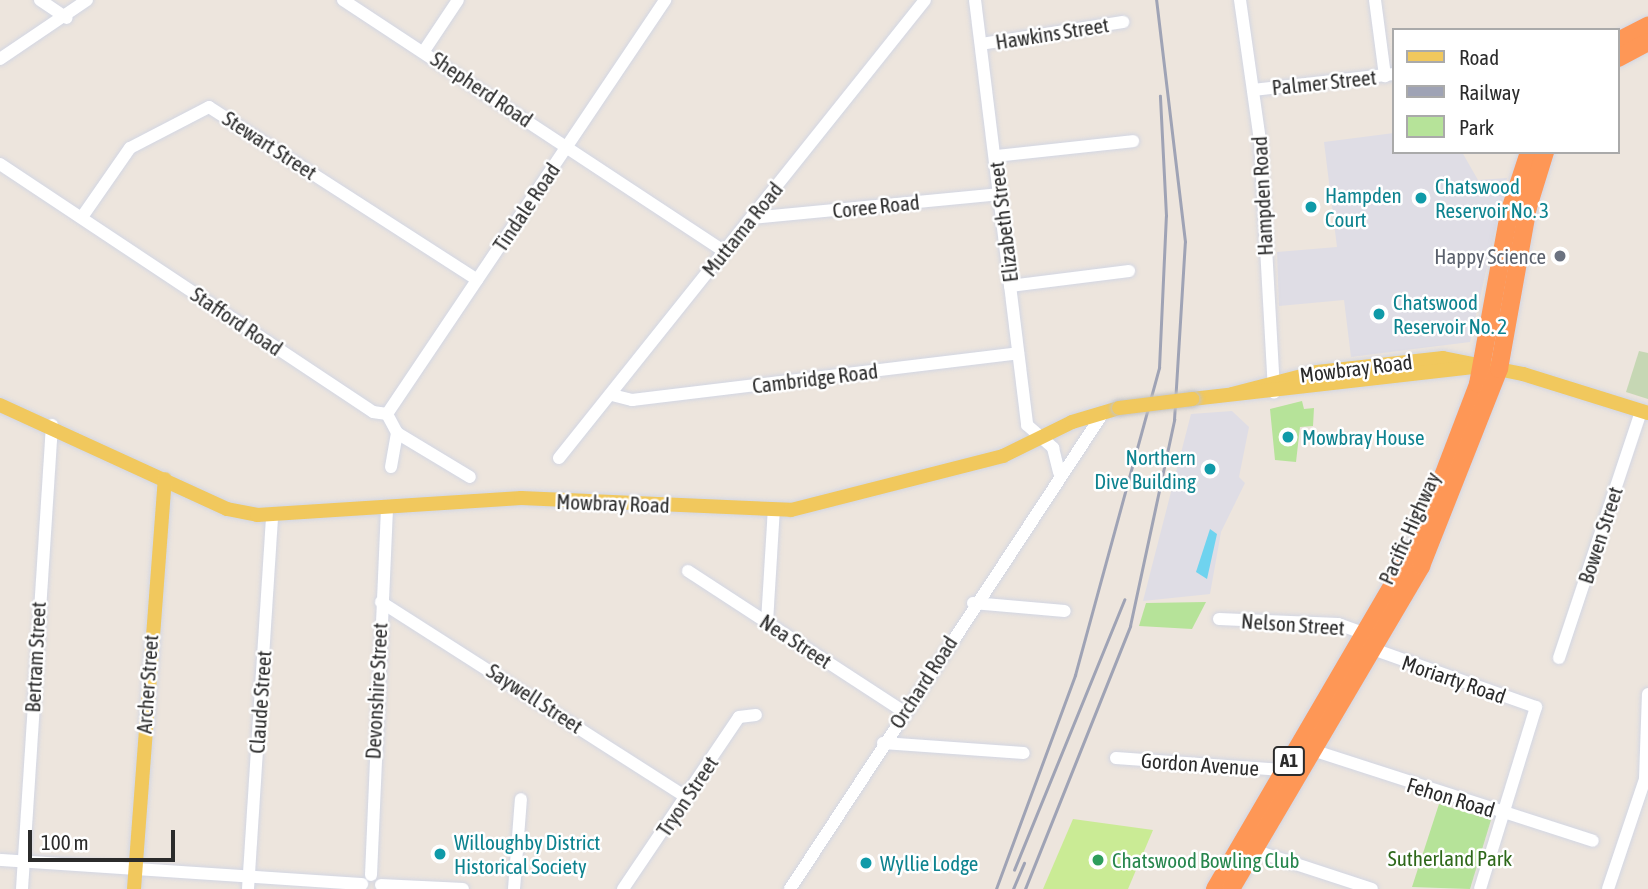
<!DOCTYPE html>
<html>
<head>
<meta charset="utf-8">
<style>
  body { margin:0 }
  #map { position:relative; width:1648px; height:889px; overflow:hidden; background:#ede5dd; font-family:"Asap Condensed",sans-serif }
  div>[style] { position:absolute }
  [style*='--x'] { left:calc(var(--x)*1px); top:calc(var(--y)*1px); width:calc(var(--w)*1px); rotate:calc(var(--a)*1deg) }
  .industrial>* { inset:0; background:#dfdde5 }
  .green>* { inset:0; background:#b6e399 }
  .cemetery>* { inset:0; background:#c6d7b4 }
  .pitch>* { inset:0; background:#caeb95 }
  .water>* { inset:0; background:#6fd3ef }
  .roads { filter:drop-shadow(0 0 2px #d2d6e3) drop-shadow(0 0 2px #d2d6e3) }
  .minor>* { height:12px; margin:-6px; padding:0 6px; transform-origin:6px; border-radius:6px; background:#fff }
  .major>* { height:14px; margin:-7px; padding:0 7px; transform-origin:7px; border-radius:7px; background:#f1c85d }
  .highway>* { height:18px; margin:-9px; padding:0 9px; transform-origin:9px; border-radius:9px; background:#fe9756 }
  .rail>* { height:2.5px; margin:-1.25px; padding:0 1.25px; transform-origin:1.25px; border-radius:1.25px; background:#9fa3b5 }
  .bridges { filter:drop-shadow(0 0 2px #c4c4c4) drop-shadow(0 0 2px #c4c4c4) }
  .major-bridge>* { height:14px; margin:-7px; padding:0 7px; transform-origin:7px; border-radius:7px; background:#f1c85d }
  .dots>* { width:19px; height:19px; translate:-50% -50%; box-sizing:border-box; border:4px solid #fff; border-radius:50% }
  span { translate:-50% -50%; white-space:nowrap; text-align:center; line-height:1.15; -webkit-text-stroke:5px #fff; paint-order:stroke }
  .shield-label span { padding:2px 5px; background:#fff; border:2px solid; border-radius:5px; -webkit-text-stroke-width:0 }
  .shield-label { font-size:19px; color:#2b2b2b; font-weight:700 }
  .street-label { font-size:21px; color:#2b2b2b }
  .culture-label { font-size:21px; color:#0d838f }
  .left { translate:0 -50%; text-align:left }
  .right { translate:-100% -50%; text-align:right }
  .worship-label { font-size:21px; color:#5b616d }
  .park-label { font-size:21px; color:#2e681a }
  .leisure-label { font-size:21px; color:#27864d }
  .legend { position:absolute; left:1392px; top:28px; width:228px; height:126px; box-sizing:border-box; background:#fff; border:2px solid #aaa; margin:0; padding:9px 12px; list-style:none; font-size:21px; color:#2b2b2b }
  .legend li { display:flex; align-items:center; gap:14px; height:35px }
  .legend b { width:35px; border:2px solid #aaa }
  .scale { position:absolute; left:28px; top:830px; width:147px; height:32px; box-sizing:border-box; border:4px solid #2b2b2b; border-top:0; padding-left:9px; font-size:21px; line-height:24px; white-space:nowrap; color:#2b2b2b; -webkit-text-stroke:5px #fff; paint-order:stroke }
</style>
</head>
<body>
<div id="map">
  <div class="industrial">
    <div style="clip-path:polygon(1394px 133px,1394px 152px,1462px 152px,1478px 180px,1507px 178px,1470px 342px,1351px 357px,1344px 300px,1279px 306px,1277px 252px,1337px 247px,1324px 142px)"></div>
    <div style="clip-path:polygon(1232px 411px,1249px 427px,1239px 477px,1245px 483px,1221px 532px,1210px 594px,1143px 601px,1191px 414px)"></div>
  </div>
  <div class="green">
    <div style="clip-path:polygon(1302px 401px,1304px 409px,1314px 408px,1313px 426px,1300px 427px,1296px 462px,1275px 460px,1270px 409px)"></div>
    <div style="clip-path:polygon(1206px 602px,1192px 629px,1139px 626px,1146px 603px)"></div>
    <div style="clip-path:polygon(1439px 804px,1491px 820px,1470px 889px,1412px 887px)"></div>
  </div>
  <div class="cemetery">
    <div style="clip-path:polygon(1639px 351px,1648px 353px,1648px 399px,1626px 392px)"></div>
  </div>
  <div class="pitch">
    <div style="clip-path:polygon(1073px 819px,1153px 830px,1128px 889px,1043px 889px)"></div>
  </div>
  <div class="water">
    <div style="clip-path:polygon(1210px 529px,1217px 534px,1207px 579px,1196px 572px)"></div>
  </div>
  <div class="roads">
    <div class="minor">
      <div style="--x:40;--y:0;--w:32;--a:34"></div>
      <div style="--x:343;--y:0;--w:455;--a:33.4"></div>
      <div style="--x:975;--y:0;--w:428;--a:83"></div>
      <div style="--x:1027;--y:425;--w:35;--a:41"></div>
      <div style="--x:1053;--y:448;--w:25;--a:76"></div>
      <div style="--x:1240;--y:0;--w:141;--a:81.9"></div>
      <div style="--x:1260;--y:140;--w:253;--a:86.8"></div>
      <div style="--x:1375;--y:0;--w:77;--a:82.5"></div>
      <div style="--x:981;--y:44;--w:144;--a:-8.8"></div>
      <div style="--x:424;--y:51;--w:61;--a:-56.3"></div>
      <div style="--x:0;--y:59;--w:105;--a:-34.1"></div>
      <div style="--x:1253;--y:90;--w:142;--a:-6.5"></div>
      <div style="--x:996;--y:156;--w:138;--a:-6.2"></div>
      <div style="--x:0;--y:164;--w:448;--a:33.6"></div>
      <div style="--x:373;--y:412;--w:14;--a:8"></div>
      <div style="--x:387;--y:414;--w:21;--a:62"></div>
      <div style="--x:397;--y:433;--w:85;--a:31.1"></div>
      <div style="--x:82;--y:217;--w:84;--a:-55.2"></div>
      <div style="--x:130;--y:148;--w:89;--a:-27.4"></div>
      <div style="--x:209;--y:107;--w:319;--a:32.8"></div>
      <div style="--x:752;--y:218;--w:249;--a:-5.5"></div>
      <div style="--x:1010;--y:286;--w:120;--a:-7.2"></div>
      <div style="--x:612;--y:395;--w:21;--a:14"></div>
      <div style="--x:632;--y:400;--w:389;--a:-6.9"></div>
      <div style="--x:387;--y:414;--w:499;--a:-56.1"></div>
      <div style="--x:559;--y:458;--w:586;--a:-51.37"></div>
      <div style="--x:391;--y:467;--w:35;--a:-80"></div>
      <div style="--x:688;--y:571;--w:258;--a:33.1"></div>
      <div style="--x:381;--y:602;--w:363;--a:32.6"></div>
      <div style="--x:973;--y:603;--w:92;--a:5"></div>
      <div style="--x:1219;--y:619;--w:119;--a:2.4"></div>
      <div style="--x:1338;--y:624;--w:30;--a:20"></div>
      <div style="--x:767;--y:622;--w:113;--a:-86.5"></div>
      <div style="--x:1373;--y:649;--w:173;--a:19.6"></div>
      <div style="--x:1536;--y:707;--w:190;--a:107.1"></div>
      <div style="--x:1559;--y:658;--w:260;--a:-71.6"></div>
      <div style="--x:883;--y:743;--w:141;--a:4.1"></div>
      <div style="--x:1312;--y:750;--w:295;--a:17.9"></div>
      <div style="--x:1116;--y:758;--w:167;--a:4.1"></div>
      <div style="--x:1253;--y:850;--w:125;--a:18.1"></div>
      <div style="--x:0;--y:860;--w:363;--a:3.8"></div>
      <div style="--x:371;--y:875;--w:368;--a:-87.5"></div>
      <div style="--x:381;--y:885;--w:82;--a:2.8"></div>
      <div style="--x:22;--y:889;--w:465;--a:-86.3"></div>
      <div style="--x:248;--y:889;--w:376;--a:-86.3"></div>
      <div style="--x:514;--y:889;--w:90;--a:-85.6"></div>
      <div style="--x:623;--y:889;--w:207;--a:-56"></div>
      <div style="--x:739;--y:717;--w:17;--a:-7"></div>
      <div style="--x:790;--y:889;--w:570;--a:-56.67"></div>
      <div style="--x:1608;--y:889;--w:116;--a:-71.4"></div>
      <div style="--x:1645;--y:779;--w:85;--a:-88"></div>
    </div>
    <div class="major">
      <div style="--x:1232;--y:394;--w:88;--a:-14.5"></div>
      <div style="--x:1317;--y:372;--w:127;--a:-6.3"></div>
      <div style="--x:1443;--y:358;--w:82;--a:11.3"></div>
      <div style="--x:1523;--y:374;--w:131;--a:17.3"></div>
      <div style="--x:1192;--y:399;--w:292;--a:-6.5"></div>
      <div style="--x:0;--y:405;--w:250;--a:24.6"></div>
      <div style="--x:227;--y:509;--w:31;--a:11"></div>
      <div style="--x:257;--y:515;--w:265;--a:-3.7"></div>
      <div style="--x:521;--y:498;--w:270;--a:2.5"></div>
      <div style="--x:791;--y:510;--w:219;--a:-14.3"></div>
      <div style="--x:1003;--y:456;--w:77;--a:-26.2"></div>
      <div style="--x:1072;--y:422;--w:49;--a:-16.6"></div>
      <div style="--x:134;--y:889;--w:411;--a:-85.7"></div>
    </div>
    <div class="highway">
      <div style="--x:1618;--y:41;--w:34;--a:-27"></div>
      <div style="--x:1618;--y:58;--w:34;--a:-28"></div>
      <div style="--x:1215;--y:889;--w:400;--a:-59.7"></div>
      <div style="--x:1417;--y:544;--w:171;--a:-69.1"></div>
      <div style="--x:1478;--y:384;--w:174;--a:-79.7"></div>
      <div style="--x:1509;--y:213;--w:64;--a:-71.8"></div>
      <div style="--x:1231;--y:889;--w:375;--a:-59.5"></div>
      <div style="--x:1421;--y:566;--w:212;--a:-68.4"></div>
      <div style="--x:1499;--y:369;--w:165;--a:-79.9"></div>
      <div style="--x:1528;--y:207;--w:58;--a:-72.8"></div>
    </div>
  </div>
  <div class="rail">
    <div style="--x:1014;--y:870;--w:292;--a:-67.8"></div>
    <div style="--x:996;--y:889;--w:228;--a:-69.7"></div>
    <div style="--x:1075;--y:675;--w:318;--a:-74.7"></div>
    <div style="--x:1159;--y:368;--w:152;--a:-87.4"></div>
    <div style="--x:1166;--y:216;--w:120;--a:-92.9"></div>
    <div style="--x:1013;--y:889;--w:28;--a:-67"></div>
    <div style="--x:1025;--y:889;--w:283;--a:-68.2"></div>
    <div style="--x:1130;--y:626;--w:211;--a:-77.9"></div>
    <div style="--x:1174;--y:420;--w:178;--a:-86.5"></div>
    <div style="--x:1185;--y:242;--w:244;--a:-96.8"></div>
  </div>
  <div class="bridges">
    <div class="major-bridge">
      <div style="--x:1119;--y:408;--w:74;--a:-7"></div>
    </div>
  </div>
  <div class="dots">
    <div style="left:1421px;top:198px;background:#0f9aa8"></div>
    <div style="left:1311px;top:207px;background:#0f9aa8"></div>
    <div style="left:1560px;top:256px;background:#6b7280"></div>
    <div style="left:1379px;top:314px;background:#0f9aa8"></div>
    <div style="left:1288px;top:437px;background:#0f9aa8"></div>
    <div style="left:1210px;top:469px;background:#0f9aa8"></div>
    <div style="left:440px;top:854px;background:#0f9aa8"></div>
    <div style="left:1098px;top:860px;background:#2e9e5b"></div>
    <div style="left:866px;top:863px;background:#0f9aa8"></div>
  </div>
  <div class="shield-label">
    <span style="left:1289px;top:761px">A1</span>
  </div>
  <div class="street-label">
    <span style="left:1052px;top:33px;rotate:-9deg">Hawkins Street</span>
    <span style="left:1324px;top:82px;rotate:-6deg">Palmer Street</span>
    <span style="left:482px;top:89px;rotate:34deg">Shepherd Road</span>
    <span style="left:270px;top:145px;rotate:33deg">Stewart Street</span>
    <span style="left:1262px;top:196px;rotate:-93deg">Hampden Road</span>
    <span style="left:876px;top:206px;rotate:-6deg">Coree Road</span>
    <span style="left:526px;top:207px;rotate:-56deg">Tindale Road</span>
    <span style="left:1003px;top:222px;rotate:-97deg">Elizabeth Street</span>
    <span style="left:742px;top:229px;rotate:-51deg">Muttama Road</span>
    <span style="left:237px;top:321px;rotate:34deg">Stafford Road</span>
    <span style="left:1356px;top:368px;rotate:-7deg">Mowbray Road</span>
    <span style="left:815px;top:378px;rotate:-7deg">Cambridge Road</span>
    <span style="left:613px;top:503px;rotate:2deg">Mowbray Road</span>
    <span style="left:1409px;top:528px;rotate:-66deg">Pacific Highway</span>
    <span style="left:1600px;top:535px;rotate:-72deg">Bowen Street</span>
    <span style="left:1293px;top:624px;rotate:4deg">Nelson Street</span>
    <span style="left:796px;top:641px;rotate:33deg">Nea Street</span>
    <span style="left:35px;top:657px;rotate:-87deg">Bertram Street</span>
    <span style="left:1454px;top:679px;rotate:19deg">Moriarty Road</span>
    <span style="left:923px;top:682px;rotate:-57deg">Orchard Road</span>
    <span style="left:147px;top:684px;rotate:-86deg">Archer Street</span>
    <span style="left:376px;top:691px;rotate:-87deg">Devonshire Street</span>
    <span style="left:535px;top:698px;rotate:33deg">Saywell Street</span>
    <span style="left:260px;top:702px;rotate:-86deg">Claude Street</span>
    <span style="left:1200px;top:764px;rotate:4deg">Gordon Avenue</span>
    <span style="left:687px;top:796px;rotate:-56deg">Tryon Street</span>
    <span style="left:1451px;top:797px;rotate:17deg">Fehon Road</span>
  </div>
  <div class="culture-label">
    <span class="left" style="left:1435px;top:198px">Chatswood<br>Reservoir No. 3</span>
    <span class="left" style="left:1325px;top:207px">Hampden<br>Court</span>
    <span class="left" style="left:1393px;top:314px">Chatswood<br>Reservoir No. 2</span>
    <span class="left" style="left:1302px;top:437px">Mowbray House</span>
    <span class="right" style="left:1196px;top:469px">Northern<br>Dive Building</span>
    <span class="left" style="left:454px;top:854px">Willoughby District<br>Historical Society</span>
    <span class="left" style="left:880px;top:863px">Wyllie Lodge</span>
  </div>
  <div class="worship-label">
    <span class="right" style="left:1546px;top:256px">Happy Science</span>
  </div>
  <div class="park-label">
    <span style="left:1450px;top:858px">Sutherland Park</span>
  </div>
  <div class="leisure-label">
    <span class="left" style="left:1112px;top:860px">Chatswood Bowling Club</span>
  </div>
  <ul class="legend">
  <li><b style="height:9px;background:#f1c85d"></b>Road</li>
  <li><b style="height:9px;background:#9fa3b5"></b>Railway</li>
  <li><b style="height:19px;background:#b6e399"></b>Park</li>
  </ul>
  <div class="scale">100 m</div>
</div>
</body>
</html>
